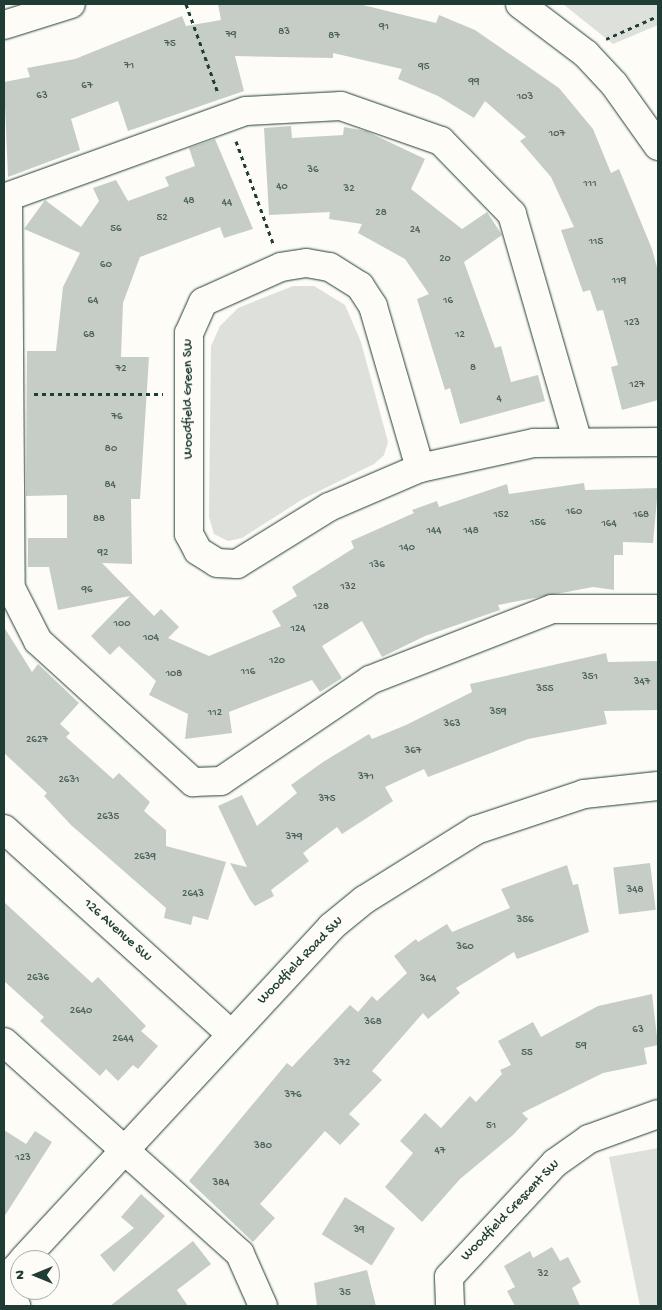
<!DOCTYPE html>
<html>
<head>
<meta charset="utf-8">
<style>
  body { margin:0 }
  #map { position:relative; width:662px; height:1310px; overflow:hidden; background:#fdfcf7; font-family:"Gochi Hand",sans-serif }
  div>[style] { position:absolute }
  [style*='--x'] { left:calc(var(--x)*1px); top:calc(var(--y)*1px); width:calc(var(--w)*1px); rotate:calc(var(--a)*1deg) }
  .green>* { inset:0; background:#dde0db }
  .building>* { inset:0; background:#c6cdc7; transform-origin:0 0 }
  .path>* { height:3px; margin-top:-1.5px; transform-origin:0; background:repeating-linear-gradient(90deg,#1f3d34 0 4px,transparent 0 8px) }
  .roads { filter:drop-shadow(0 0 1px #1f3d34) drop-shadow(0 0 1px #1f3d34) }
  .minor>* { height:28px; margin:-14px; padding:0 14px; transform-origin:14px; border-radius:14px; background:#fdfcf7 }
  span { translate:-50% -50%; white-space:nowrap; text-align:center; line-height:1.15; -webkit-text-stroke:5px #fdfcf7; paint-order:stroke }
  .number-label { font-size:11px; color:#496159 }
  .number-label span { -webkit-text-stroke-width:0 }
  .street-label { font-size:14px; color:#1f3d34 }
  .frame { position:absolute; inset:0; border:5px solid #1f3d34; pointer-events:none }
  .north { position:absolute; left:10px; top:1250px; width:50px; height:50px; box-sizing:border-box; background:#fdfcf7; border:1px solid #a4b0a9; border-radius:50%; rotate:270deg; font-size:14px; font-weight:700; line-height:20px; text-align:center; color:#1f3d34 }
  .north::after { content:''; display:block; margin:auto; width:18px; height:22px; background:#1f3d34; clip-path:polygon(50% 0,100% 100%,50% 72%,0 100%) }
</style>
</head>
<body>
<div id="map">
  <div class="green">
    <div style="clip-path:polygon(563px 4px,658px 4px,658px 25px,613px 44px)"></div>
    <div style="clip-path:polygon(293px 286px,314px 286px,345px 305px,361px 342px,388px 442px,384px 455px,374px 464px,303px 499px,242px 538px,228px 541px,214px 534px,209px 517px,211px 346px,220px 326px,238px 308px)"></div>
    <div style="clip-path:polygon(658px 1148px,658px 1306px,640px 1306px,609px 1157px)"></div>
  </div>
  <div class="building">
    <div style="clip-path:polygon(218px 4px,359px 4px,436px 23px,439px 15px,475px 30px,559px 88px,593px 129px,611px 173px,619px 169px,652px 249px,658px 271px,658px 400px,622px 410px,611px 367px,618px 365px,603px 310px,597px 311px,590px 290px,583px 292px,561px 230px,574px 227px,551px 177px,520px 141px,526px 137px,485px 101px,474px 118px,438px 96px,398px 79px,402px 69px,333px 53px,333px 58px,235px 56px,244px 91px,128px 131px,118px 101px,71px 119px,80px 150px,8px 177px,4px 82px,30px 77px,27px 68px,75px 59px,182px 16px,186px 26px,221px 20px)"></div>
    <div style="clip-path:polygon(291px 126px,292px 138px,343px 135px,344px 127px,366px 131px,425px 159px,411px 189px,462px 229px,487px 212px,502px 235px,464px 262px,495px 348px,501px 346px,511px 382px,538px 375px,545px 401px,460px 424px,450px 388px,445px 390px,417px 299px,429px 294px,405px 259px,358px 233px,362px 224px,329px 219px,330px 212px,269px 215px,264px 128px)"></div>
    <div style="clip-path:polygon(215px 139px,253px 229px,224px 238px,220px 227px,140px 257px,123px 303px,121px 357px,149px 357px,140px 499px,131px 499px,132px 564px,102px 563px,154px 616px,161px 609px,179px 627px,168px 638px,209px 656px,281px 626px,272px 611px,297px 596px,292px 587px,354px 548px,351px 541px,414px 513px,412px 510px,437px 501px,439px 507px,507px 484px,509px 494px,584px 483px,585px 490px,658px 488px,653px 543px,623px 542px,623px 555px,614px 555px,614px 590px,593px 587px,498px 605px,500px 610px,425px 636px,382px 657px,362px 621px,322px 646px,342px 678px,320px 692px,312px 680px,229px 712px,232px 733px,185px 739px,188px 714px,149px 695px,156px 681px,119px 646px,110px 655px,91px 636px,130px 596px,58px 610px,49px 567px,28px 567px,28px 538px,67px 538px,67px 495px,26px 496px,27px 351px,56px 351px,63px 287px,80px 253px,24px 229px,45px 200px,81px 227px,99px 201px,93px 188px,116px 180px,128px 201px,169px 186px,165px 177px,195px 166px,189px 148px)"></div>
    <div style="clip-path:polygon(4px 627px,32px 672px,38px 664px,79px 703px,60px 724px,70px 733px,66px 737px,113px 779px,119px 773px,150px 802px,144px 811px,166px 830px,166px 846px,226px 862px,208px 920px,193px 916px,191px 925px,164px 918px,166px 908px,71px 825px,44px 796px,47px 793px,4px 753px)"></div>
    <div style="clip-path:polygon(606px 653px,608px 662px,658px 661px,658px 710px,604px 711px,607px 724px,528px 739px,428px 777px,424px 769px,385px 787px,393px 801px,342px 834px,337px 827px,303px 853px,309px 861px,271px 890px,274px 896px,255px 906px,250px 900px,230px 863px,247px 867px,218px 806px,242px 795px,257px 826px,297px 793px,291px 785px,323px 762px,369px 734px,372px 739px,406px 725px,472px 692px,470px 684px)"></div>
    <div style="left:650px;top:863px;width:47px;height:37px;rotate:83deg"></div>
    <div style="clip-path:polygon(567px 865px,573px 885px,578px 884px,589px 932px,517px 959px,514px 952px,456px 988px,460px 993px,428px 1019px,423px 1013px,372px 1071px,382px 1080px,349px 1114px,360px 1124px,340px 1145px,325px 1131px,260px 1204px,275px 1218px,253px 1242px,189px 1181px,287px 1063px,292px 1067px,350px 1005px,358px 1012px,372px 996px,377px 1001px,407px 973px,394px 956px,416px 939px,418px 942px,447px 924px,452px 932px,510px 908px,501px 889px)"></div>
    <div style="clip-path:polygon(4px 902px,92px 983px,98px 977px,146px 1026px,141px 1031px,158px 1046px,138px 1069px,133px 1065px,118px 1081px,106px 1069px,100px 1076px,40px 1021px,44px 1017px,4px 981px)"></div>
    <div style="clip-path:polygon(652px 994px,658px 1045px,644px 1048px,647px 1064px,603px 1073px,522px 1113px,528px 1119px,513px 1135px,460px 1179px,422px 1222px,385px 1187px,413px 1153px,400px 1141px,425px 1113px,441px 1128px,470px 1096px,476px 1102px,502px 1074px,500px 1070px,511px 1065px,498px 1041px,533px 1022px,541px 1037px,598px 1006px)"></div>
    <div style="clip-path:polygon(4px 1130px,26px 1144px,35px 1131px,52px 1142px,4px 1217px)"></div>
    <div style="clip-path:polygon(141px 1194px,165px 1216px,114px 1272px,100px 1255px,134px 1228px,121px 1217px)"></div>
    <div style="left:345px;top:1197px;width:59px;height:44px;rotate:32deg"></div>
    <div style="clip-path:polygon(193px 1241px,211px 1264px,177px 1290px,188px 1306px,110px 1306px)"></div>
    <div style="clip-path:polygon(552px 1247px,560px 1261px,568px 1257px,581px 1282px,572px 1288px,580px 1306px,515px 1306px,507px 1291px,515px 1287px,504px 1266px,530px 1251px,533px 1258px)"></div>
    <div style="clip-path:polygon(367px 1270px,376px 1306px,317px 1306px,314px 1283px)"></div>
  </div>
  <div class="path">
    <div style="--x:186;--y:4;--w:95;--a:70.2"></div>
    <div style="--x:606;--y:39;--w:57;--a:-23.9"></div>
    <div style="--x:236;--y:141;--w:109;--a:70.1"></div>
    <div style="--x:34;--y:394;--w:129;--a:0"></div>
  </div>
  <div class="roads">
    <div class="minor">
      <div style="--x:520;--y:4;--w:83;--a:37.1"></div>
      <div style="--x:586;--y:54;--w:41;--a:47"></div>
      <div style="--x:614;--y:84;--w:76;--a:54.6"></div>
      <div style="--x:4;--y:25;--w:70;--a:-17.4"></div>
      <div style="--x:4;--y:198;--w:257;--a:-19.8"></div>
      <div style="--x:246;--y:111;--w:95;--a:-3"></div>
      <div style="--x:341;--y:106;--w:106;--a:19.3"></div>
      <div style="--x:441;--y:141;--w:102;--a:45.8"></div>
      <div style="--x:512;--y:214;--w:237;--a:73.9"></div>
      <div style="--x:8;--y:198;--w:390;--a:89.6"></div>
      <div style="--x:11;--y:588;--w:59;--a:63"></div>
      <div style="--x:38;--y:641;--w:210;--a:42.3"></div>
      <div style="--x:193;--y:782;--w:28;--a:-2"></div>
      <div style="--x:221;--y:781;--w:180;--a:-34.1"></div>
      <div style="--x:370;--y:680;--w:195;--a:-21.3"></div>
      <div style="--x:552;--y:609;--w:106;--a:0"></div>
      <div style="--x:420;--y:468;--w:169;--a:-106.2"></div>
      <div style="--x:373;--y:306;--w:24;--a:-123"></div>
      <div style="--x:360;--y:286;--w:36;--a:-148"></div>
      <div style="--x:329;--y:267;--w:23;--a:-170"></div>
      <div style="--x:306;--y:263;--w:25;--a:171"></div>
      <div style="--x:281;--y:267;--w:85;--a:155.8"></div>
      <div style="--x:203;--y:302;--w:34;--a:114"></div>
      <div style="--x:189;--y:333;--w:201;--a:90"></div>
      <div style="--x:189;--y:534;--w:19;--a:62"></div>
      <div style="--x:198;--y:551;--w:22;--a:32"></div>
      <div style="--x:217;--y:563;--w:20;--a:3"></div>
      <div style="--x:237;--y:564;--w:108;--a:-31.8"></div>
      <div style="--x:329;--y:507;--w:99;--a:-23.2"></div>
      <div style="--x:420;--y:468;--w:117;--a:-12.4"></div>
      <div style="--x:534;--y:443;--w:124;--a:-0.5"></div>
      <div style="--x:4;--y:829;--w:306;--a:42.1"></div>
      <div style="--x:4;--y:1042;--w:317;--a:41.9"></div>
      <div style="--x:240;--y:1254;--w:57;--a:66.1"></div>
      <div style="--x:23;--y:1260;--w:454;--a:-47.2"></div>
      <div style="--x:331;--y:927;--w:43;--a:-39.3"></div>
      <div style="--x:364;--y:900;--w:132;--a:-32"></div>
      <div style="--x:476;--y:830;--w:114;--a:-18.4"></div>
      <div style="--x:584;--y:794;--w:74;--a:-6.2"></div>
      <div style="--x:4;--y:1281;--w:23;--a:-47"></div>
      <div style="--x:4;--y:1293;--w:18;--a:47"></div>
      <div style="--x:450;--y:1306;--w:29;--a:-92"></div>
      <div style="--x:449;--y:1277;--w:156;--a:-47.1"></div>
      <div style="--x:555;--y:1163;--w:42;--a:-35.2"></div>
      <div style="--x:589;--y:1139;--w:73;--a:-19.9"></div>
    </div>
  </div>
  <div class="number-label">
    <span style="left:384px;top:27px">91</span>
    <span style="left:284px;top:32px">83</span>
    <span style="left:231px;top:35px">79</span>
    <span style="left:334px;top:36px">87</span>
    <span style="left:170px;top:44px">75</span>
    <span style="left:129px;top:66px">71</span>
    <span style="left:424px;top:67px">95</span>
    <span style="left:474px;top:82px">99</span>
    <span style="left:87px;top:86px">67</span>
    <span style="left:42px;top:96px">63</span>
    <span style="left:525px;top:97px">103</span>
    <span style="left:557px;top:134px">107</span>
    <span style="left:313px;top:170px">36</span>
    <span style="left:590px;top:184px">111</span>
    <span style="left:282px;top:187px">40</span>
    <span style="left:349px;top:189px">32</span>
    <span style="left:189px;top:201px">48</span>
    <span style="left:227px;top:203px">44</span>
    <span style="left:381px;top:213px">28</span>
    <span style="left:162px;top:218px">52</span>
    <span style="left:116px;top:229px">56</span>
    <span style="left:415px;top:230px">24</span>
    <span style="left:596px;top:242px">115</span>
    <span style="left:445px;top:259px">20</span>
    <span style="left:106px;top:265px">60</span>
    <span style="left:619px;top:281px">119</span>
    <span style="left:93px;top:301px">64</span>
    <span style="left:448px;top:301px">16</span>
    <span style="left:632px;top:323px">123</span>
    <span style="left:89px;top:335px">68</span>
    <span style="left:460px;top:335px">12</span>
    <span style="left:473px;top:368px">8</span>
    <span style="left:121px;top:369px">72</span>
    <span style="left:637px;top:385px">127</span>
    <span style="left:499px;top:399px">4</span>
    <span style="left:117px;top:417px">76</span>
    <span style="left:111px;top:449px">80</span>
    <span style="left:110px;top:485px">84</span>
    <span style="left:574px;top:512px">160</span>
    <span style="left:501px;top:515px">152</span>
    <span style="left:641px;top:515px">168</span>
    <span style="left:99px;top:519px">88</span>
    <span style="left:538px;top:523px">156</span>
    <span style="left:609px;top:524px">164</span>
    <span style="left:434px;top:531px">144</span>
    <span style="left:471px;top:531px">148</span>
    <span style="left:407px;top:548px">140</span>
    <span style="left:103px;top:553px">92</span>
    <span style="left:377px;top:565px">136</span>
    <span style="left:348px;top:587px">132</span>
    <span style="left:87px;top:590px">96</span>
    <span style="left:321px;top:607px">128</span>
    <span style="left:122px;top:624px">100</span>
    <span style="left:298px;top:629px">124</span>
    <span style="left:151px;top:638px">104</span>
    <span style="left:277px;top:661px">120</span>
    <span style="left:248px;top:672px">116</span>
    <span style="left:174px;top:674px">108</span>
    <span style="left:590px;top:677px">351</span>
    <span style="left:642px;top:682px">347</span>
    <span style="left:545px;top:689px">355</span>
    <span style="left:498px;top:712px">359</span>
    <span style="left:215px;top:713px">112</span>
    <span style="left:452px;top:724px">363</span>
    <span style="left:37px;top:740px">2627</span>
    <span style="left:413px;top:751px">367</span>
    <span style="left:366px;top:777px">371</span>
    <span style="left:69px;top:780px">2631</span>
    <span style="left:327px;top:799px">375</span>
    <span style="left:108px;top:817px">2635</span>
    <span style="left:294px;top:837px">379</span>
    <span style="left:145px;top:857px">2639</span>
    <span style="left:635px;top:890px">348</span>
    <span style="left:193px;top:894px">2643</span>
    <span style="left:525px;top:920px">356</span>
    <span style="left:465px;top:947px">360</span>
    <span style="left:38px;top:978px">2636</span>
    <span style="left:428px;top:979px">364</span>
    <span style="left:81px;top:1011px">2640</span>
    <span style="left:373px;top:1022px">368</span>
    <span style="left:638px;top:1030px">63</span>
    <span style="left:123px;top:1039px">2644</span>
    <span style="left:581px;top:1046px">59</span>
    <span style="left:527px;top:1053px">55</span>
    <span style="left:342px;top:1063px">372</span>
    <span style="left:293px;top:1095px">376</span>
    <span style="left:491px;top:1126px">51</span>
    <span style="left:263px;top:1146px">380</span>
    <span style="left:440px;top:1151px">47</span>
    <span style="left:23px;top:1158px">123</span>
    <span style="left:221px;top:1183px">384</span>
    <span style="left:359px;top:1230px">39</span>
    <span style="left:543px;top:1274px">32</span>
    <span style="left:345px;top:1293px">35</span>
  </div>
  <div class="street-label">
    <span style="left:189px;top:399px;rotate:-90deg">Woodfield Green SW</span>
    <span style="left:117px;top:931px;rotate:42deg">126 Avenue SW</span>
    <span style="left:301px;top:961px;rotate:-46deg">Woodfield Road SW</span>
    <span style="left:511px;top:1211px;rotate:-46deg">Woodfield Crescent SW</span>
  </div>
  <div class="frame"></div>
  <div class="north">N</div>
</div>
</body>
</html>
